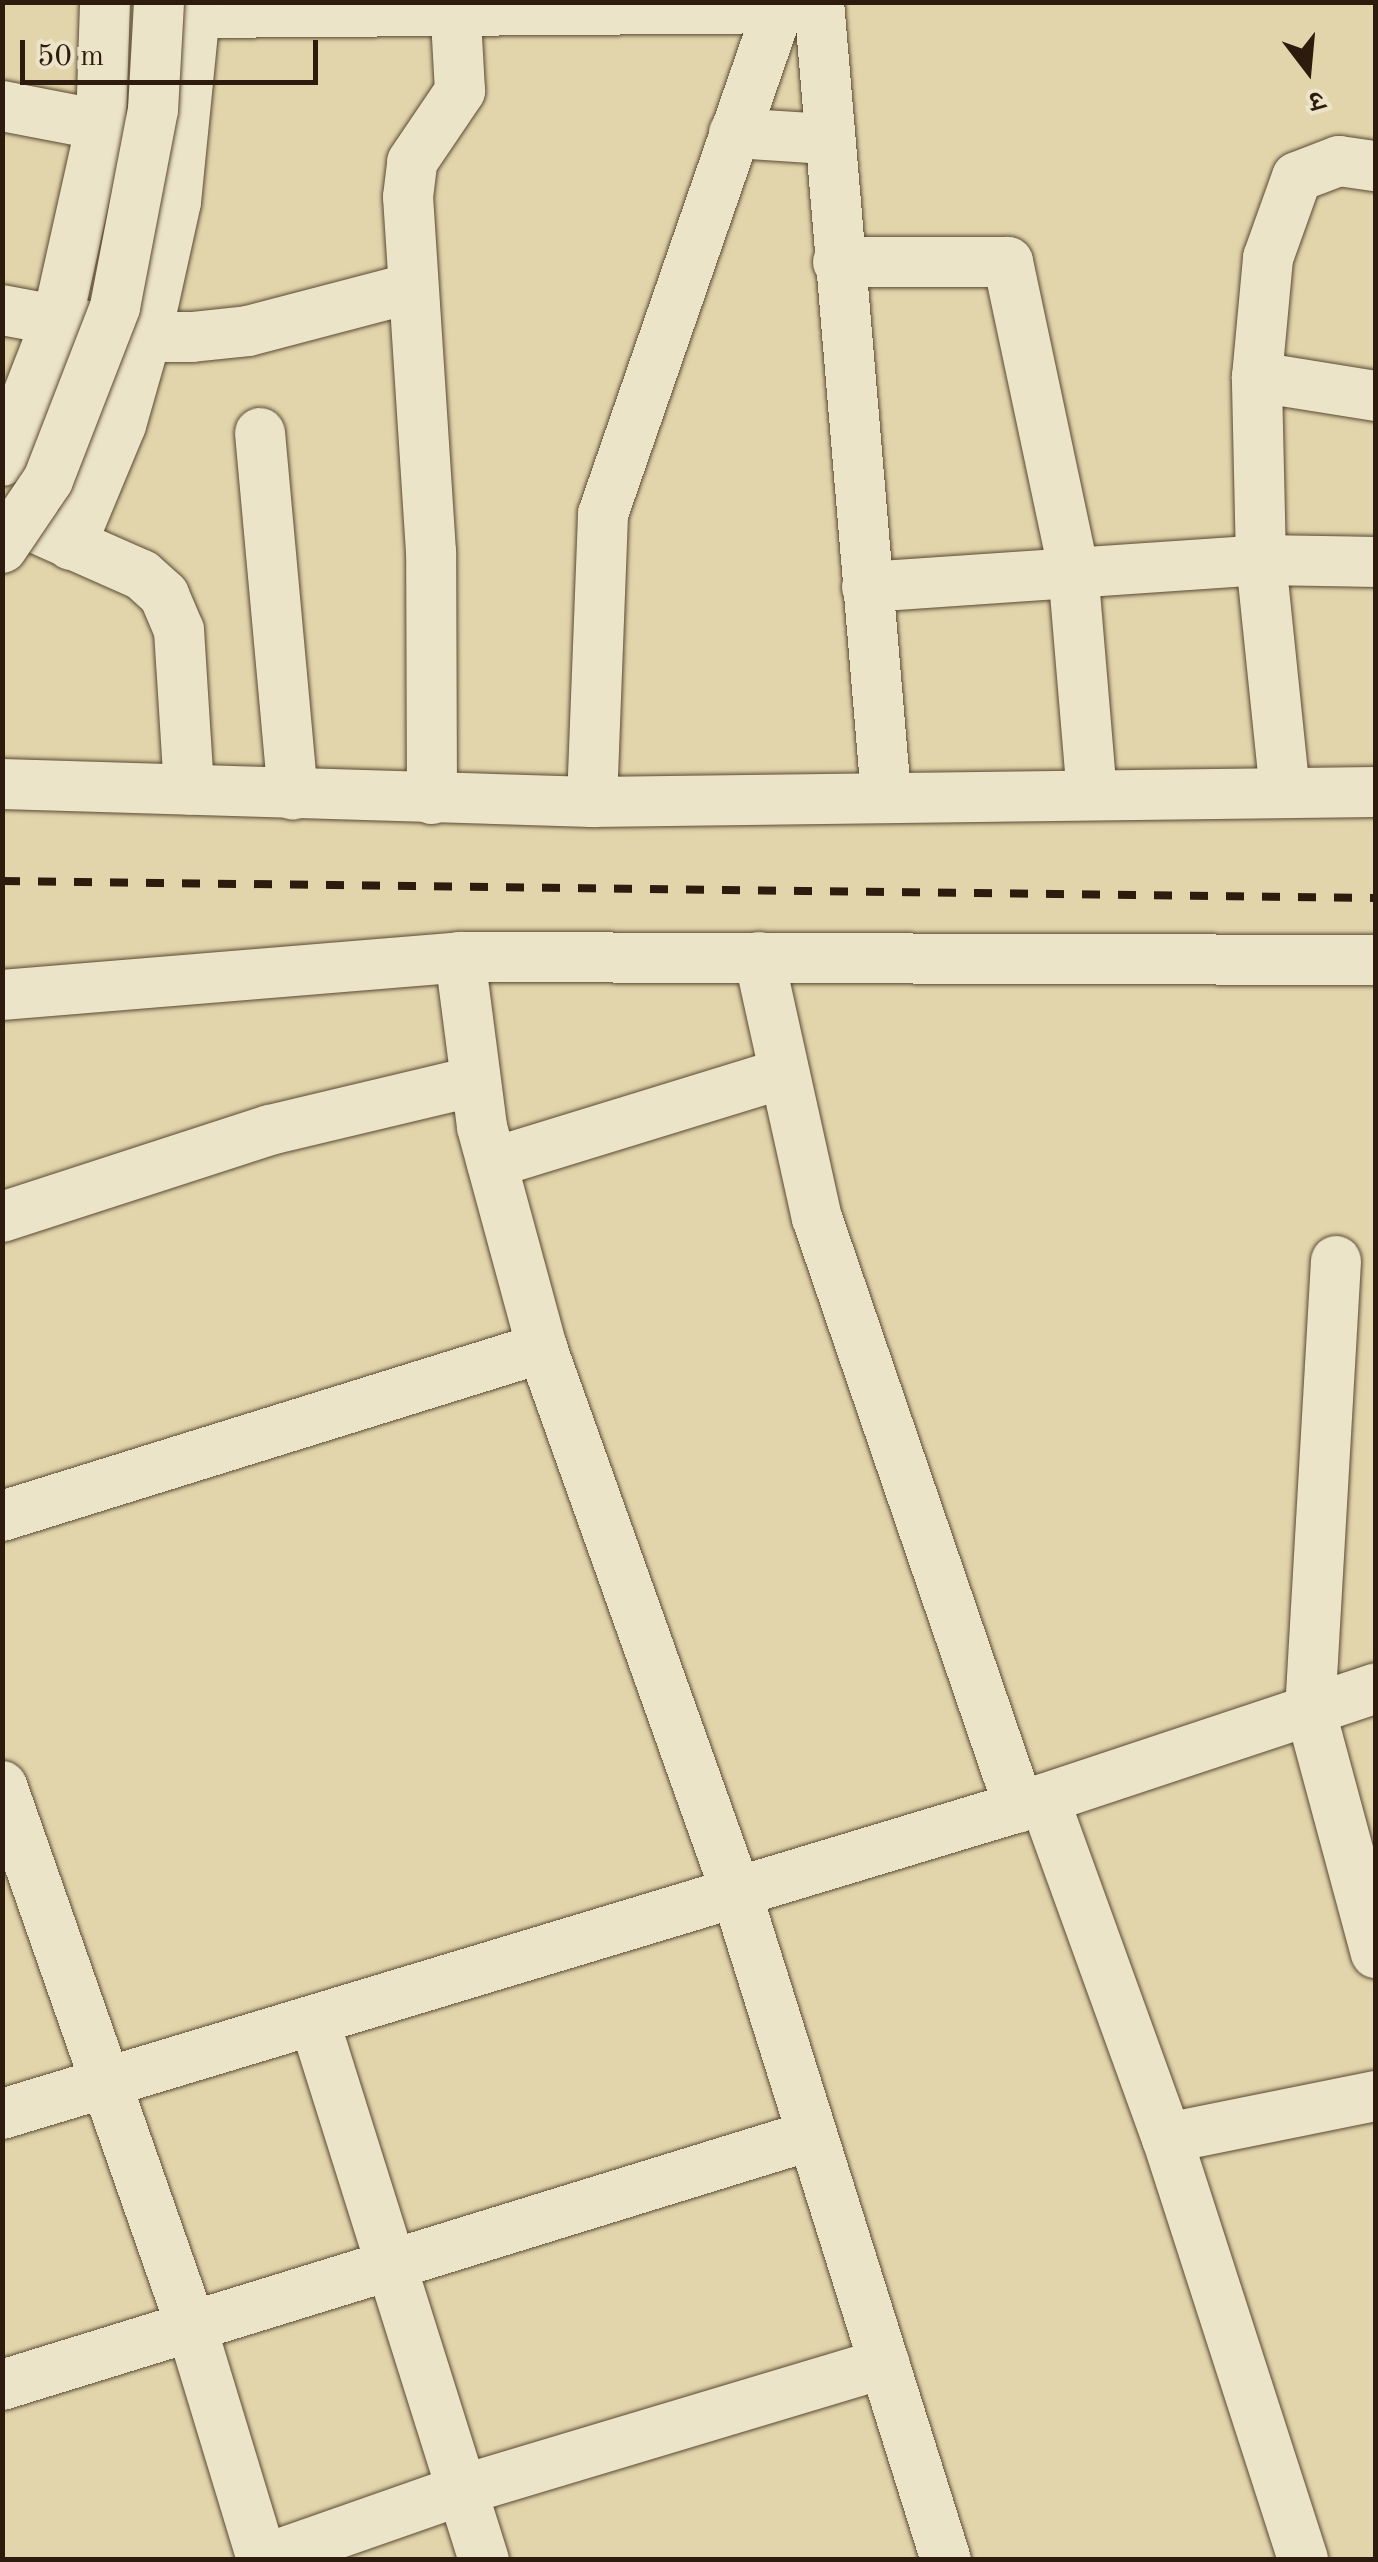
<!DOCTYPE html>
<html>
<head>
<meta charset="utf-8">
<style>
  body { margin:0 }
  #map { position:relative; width:1378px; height:2562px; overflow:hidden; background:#e2d5ab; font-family:"Old Standard TT","Noto Serif Devanagari",serif }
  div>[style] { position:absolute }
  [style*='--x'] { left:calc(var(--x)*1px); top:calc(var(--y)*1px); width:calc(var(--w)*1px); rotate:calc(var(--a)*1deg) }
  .roads { filter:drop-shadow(0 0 2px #5a4a34) drop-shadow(0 0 2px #5a4a34) }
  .minor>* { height:50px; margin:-25px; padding:0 25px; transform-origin:25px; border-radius:25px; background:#ece4c8 }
  .rail>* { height:8px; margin-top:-4px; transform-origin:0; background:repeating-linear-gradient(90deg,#2d1b0d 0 18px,transparent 0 36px) }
  .bridges { filter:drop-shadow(0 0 2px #5a4a34) drop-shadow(0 0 2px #5a4a34) }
  .minor-bridge>* { height:50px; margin:-25px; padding:0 25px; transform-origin:25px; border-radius:25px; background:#ece4c8 }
  span { translate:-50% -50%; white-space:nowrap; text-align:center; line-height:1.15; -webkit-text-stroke:8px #ece4c8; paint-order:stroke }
  .frame { position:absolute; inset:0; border:5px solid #2d1b0d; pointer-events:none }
  .north { position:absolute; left:1258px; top:20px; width:100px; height:100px; -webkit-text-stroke:8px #ece4c8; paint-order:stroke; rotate:164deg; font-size:28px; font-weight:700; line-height:40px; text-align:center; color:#2d1b0d }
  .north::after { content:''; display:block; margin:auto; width:35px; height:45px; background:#2d1b0d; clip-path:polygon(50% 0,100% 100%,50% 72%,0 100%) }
  .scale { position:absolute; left:20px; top:40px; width:298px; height:45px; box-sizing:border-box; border:5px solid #2d1b0d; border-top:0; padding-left:12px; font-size:30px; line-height:35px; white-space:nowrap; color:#2d1b0d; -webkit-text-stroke:8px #ece4c8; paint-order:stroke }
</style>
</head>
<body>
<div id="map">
  <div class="roads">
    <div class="minor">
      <div style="--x:819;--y:2;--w:796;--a:85.17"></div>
      <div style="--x:195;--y:13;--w:614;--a:-0.47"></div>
      <div style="--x:2;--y:106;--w:101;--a:10.9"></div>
      <div style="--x:734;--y:133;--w:94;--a:3.7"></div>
      <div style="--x:838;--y:262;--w:170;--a:0"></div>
      <div style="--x:1008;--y:262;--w:314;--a:78"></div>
      <div style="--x:1073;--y:569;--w:226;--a:85.2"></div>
      <div style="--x:2;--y:310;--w:147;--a:10.6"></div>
      <div style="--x:146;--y:337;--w:46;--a:0"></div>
      <div style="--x:192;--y:337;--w:56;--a:-6.1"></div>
      <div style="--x:248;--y:331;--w:170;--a:-14.7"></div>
      <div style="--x:1257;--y:377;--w:121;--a:9.1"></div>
      <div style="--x:260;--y:433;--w:363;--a:84.8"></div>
      <div style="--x:2;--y:461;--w:155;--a:-68.7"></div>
      <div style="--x:58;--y:317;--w:197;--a:-77.4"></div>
      <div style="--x:101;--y:125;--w:123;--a:-88.1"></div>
      <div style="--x:40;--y:530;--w:111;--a:23.8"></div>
      <div style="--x:142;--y:575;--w:30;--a:42"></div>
      <div style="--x:164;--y:595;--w:38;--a:67"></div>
      <div style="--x:179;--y:630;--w:160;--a:86.4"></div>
      <div style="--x:71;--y:545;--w:130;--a:-67.4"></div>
      <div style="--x:121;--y:425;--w:91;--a:-74.1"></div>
      <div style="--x:146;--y:337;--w:138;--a:-77.5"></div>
      <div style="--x:176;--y:202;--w:201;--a:-84.3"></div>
      <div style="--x:867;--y:587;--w:395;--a:-3.9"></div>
      <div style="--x:1261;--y:560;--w:115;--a:1"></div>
      <div style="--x:2;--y:784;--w:590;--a:1.75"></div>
      <div style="--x:592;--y:802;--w:784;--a:-0.73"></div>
      <div style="--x:1285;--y:793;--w:234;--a:-95.9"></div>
      <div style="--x:1261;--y:560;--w:183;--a:-91.3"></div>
      <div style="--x:1257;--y:377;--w:120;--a:-84.7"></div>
      <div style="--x:1268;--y:258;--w:86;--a:-70.3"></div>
      <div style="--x:1297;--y:177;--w:45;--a:-20.9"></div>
      <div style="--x:1339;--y:161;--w:37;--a:8"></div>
      <div style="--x:432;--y:799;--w:247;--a:-90.2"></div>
      <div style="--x:431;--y:552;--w:356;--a:-93.7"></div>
      <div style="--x:408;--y:197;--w:35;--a:-83"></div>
      <div style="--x:412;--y:162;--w:86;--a:-55.9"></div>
      <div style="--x:460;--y:91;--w:89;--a:-93.2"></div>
      <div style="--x:592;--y:802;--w:288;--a:-87.8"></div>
      <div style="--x:603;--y:514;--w:537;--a:-70.86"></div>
      <div style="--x:460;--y:957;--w:171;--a:82.6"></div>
      <div style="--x:482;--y:1127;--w:229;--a:74.8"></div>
      <div style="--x:542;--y:1348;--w:578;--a:70.37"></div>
      <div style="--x:736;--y:1892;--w:700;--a:72.55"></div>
      <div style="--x:759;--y:957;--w:267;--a:77.5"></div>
      <div style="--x:817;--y:1218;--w:623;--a:71.07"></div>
      <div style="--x:2;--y:995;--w:460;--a:-4.7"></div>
      <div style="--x:460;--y:957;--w:916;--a:0.19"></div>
      <div style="--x:492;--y:1163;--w:303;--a:-17.1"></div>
      <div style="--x:2;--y:1217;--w:282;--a:-18"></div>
      <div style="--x:270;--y:1130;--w:208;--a:-13.4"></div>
      <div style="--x:1336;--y:1261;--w:449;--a:93.3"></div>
      <div style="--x:1310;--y:1709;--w:253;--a:74.9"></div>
      <div style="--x:2;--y:1516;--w:566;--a:-17.28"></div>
      <div style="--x:2;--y:1786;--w:575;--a:70.71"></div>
      <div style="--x:192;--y:2329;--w:241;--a:73.1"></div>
      <div style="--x:1044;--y:1799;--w:361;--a:70.1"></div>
      <div style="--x:1167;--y:2138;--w:443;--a:72.1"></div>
      <div style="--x:314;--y:2020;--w:566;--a:72.53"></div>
      <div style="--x:2;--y:2114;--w:1062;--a:-16.8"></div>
      <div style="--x:1019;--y:1807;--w:376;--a:-18.4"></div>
      <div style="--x:1167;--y:2138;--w:213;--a:-11.4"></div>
      <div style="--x:2;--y:2385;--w:848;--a:-17.15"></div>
      <div style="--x:262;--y:2560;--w:212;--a:-19.3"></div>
      <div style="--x:462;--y:2490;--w:441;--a:-16.7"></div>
    </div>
  </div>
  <div class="rail">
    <div style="--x:2;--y:881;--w:1374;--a:0.71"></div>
  </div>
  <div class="bridges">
    <div class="minor-bridge">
      <div style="--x:2;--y:548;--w:82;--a:-55.9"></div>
      <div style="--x:48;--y:480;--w:186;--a:-68.8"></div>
      <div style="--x:115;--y:307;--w:201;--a:-79.1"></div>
      <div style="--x:153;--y:110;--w:108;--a:-86.8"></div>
    </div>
  </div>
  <div class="frame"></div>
  <div class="north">उ</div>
  <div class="scale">50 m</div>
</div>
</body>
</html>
